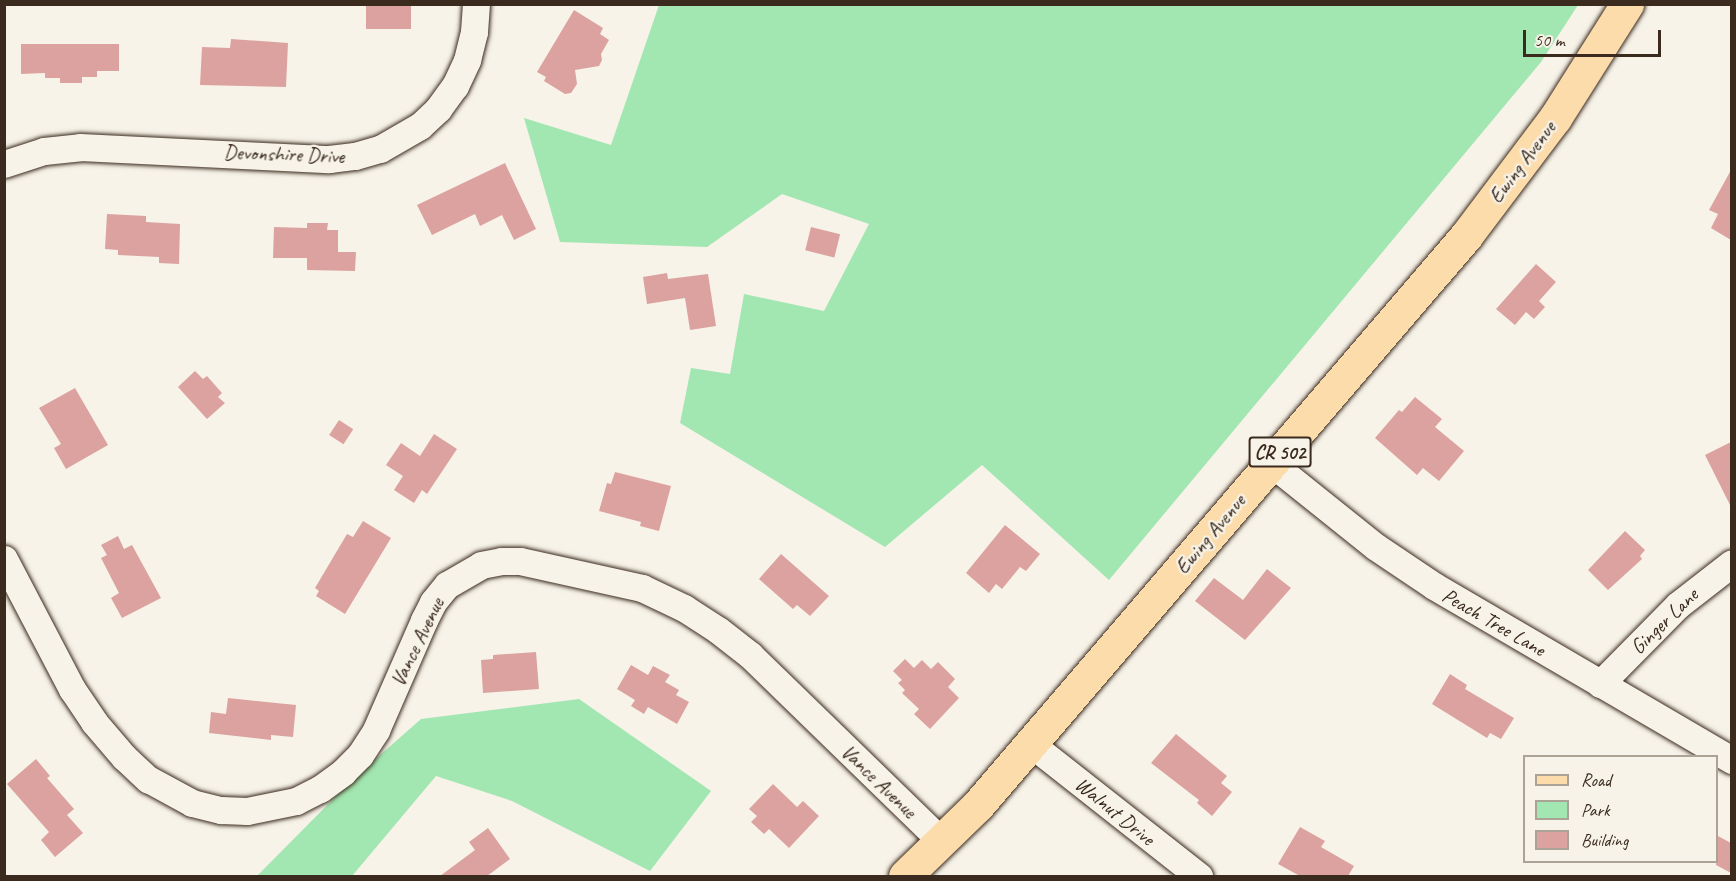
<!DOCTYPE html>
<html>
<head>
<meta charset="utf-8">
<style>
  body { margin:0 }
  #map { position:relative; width:1736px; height:881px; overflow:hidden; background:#f7f3e8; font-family:Caveat,sans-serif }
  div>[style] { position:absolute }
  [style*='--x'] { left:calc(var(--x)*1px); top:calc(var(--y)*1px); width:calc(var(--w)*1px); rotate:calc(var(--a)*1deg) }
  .green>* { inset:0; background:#a2e6b1 }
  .building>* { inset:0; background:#dca2a0; transform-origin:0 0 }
  .roads { filter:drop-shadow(0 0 2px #3b2a1e) drop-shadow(0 0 2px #3b2a1e) }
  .minor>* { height:27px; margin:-13.5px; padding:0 13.5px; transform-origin:13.5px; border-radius:13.5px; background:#f7f3e8 }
  .major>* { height:33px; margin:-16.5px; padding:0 16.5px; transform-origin:16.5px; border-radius:16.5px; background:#fddcac }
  span { translate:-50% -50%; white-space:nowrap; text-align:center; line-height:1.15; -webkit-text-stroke:4.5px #f7f3e8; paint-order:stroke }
  .shield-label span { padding:2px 4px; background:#f7f3e8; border:2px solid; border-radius:4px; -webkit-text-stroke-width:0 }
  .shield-label { font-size:20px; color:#3b2a1e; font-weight:700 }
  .street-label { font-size:21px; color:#3b2a1e }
  .frame { position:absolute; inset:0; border:6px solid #3b2a1e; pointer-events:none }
  .legend { position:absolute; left:1523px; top:755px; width:195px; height:108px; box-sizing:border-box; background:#f7f3e8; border:2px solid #aca397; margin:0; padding:8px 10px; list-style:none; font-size:18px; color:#3b2a1e }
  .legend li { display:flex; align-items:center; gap:12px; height:30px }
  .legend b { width:30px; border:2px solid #aca397 }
  .scale { position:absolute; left:1523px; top:30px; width:138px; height:27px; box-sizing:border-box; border:3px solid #3b2a1e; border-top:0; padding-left:8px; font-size:18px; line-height:21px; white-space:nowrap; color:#3b2a1e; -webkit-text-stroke:4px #f7f3e8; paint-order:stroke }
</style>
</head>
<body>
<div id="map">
  <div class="green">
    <div style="clip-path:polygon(659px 5px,659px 4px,1578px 5px,1541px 62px,1109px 580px,982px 465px,885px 547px,680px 423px,691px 368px,730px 374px,744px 294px,824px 311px,869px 224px,782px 194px,707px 247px,560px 242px,524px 118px,611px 145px)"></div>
    <div style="clip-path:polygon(579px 699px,711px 791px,650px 871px,512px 801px,436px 776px,352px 876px,257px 876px,354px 778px,421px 719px)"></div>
  </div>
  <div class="building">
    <div style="left:366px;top:4px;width:45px;height:25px"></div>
    <div style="clip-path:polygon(574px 10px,603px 28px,600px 34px,609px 40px,601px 54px,602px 60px,599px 66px,575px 70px,577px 84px,571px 93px,565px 94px,544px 81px,546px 77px,537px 72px)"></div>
    <div style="clip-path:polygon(231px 39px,288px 43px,286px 87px,200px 85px,202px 47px,230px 48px)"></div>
    <div style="clip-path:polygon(21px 44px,119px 44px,119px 71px,97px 71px,97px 77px,82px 77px,82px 83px,60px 83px,60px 78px,45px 78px,45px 73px,21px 74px)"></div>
    <div style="clip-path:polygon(505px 163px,536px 229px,514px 240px,502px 215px,480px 226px,475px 214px,432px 235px,417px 205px)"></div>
    <div style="clip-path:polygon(1731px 170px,1731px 240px,1711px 228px,1718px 214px,1709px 210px)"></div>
    <div style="clip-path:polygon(107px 214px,146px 216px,146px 222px,180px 224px,179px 264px,159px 263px,159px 257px,118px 255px,118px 250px,105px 249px)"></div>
    <div style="clip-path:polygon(307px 223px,328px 223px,327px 230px,338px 230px,338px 252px,356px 252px,355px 271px,307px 270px,307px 258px,273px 258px,274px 227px,307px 228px)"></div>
    <div style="left:811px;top:227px;width:30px;height:24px;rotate:14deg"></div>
    <div style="clip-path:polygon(1536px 264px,1556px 282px,1539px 301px,1545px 307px,1534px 319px,1526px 312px,1515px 325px,1496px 309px)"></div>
    <div style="clip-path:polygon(667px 273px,668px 279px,708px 274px,716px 326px,690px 330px,685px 298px,647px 304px,643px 277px)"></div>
    <div style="clip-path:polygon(195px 371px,203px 379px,207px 376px,222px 393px,218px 397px,225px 403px,207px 419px,178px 387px)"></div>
    <div style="clip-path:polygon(75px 388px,108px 445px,66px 469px,54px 448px,61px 444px,39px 408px)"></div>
    <div style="clip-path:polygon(1415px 397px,1442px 419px,1435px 427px,1464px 451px,1439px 481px,1423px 468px,1417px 475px,1375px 438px,1399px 410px,1402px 412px)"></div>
    <div style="left:339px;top:420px;width:17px;height:18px;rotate:33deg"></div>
    <div style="clip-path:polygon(434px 434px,457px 449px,427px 494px,422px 490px,414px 503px,394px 490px,403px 476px,386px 465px,401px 443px,420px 456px)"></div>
    <div style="clip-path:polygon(1731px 442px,1731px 507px,1705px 455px)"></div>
    <div style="clip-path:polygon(615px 472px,671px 486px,659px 531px,640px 526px,641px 522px,599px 511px,607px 483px,611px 484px)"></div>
    <div style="clip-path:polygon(363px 521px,391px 538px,345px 614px,316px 596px,319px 591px,315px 588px,347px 534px,353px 537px)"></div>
    <div style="clip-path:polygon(1005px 525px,1040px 554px,1026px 571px,1020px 567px,1002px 589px,996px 584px,989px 593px,966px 573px)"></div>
    <div style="clip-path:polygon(1625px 531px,1645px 550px,1640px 556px,1642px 559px,1608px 590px,1588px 570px)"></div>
    <div style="clip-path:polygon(118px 536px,124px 549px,132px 545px,161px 598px,122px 618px,111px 598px,119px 593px,101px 558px,107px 555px,101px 545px)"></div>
    <div style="clip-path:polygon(781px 554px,829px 596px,810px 616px,797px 605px,793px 609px,759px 579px)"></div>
    <div style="clip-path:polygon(1267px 569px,1291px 588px,1245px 640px,1195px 601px,1214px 578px,1243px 600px)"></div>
    <div style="clip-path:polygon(536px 652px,539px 689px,483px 693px,481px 660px,493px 659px,493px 655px)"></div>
    <div style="clip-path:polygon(905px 659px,914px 668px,922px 660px,931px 669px,938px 662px,955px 679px,948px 687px,959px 698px,930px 729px,914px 714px,919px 709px,902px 693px,905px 690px,898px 683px,902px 680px,893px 671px)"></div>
    <div style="clip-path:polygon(631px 665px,648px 675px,653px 666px,670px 675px,665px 682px,679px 690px,676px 695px,689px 702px,677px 724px,648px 707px,644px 714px,631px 706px,635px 700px,617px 689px)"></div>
    <div style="clip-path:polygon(1450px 674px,1467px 685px,1465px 689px,1514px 718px,1501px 739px,1490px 733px,1487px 738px,1432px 704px)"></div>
    <div style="clip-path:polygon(228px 698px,296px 705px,293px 737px,271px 735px,271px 740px,209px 733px,211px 712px,226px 714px)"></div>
    <div style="clip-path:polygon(1176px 734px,1227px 776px,1221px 783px,1232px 792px,1212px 816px,1197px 803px,1199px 800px,1151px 763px)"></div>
    <div style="clip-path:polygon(36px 759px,50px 776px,47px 778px,74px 809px,67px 815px,83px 833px,55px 857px,41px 840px,49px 832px,7px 784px)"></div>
    <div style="clip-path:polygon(773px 784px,797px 807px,803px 801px,819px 816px,789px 848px,769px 829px,764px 834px,751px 822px,757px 816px,749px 809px)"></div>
    <div style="clip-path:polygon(1300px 827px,1325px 841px,1321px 847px,1354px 866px,1348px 876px,1300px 876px,1278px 864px)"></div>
    <div style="clip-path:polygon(488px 828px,510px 859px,487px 876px,440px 876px,475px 850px,469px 842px)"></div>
    <div style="clip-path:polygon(1716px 835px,1731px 843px,1731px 873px,1716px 865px)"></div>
  </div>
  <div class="roads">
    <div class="minor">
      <div style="--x:4;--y:164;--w:42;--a:-18"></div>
      <div style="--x:44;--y:151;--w:36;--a:-6"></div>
      <div style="--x:80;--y:147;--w:249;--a:2.8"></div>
      <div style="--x:329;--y:159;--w:26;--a:-7"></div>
      <div style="--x:355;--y:156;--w:26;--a:-16"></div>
      <div style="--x:380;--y:149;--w:46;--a:-29.9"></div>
      <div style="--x:420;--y:126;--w:25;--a:-43"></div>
      <div style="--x:438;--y:109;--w:29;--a:-54"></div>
      <div style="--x:455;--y:86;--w:29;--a:-65"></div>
      <div style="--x:467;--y:60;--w:29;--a:-76"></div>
      <div style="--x:474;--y:32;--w:28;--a:-86"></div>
      <div style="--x:1271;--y:463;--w:134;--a:38.7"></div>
      <div style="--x:1376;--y:547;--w:70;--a:33.9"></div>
      <div style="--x:1434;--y:586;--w:345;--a:30.3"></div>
      <div style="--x:4;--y:559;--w:147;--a:62.4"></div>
      <div style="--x:72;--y:689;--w:40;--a:56"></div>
      <div style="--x:94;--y:722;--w:46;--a:49.4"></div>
      <div style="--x:124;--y:757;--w:33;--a:43"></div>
      <div style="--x:148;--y:779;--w:50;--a:28.6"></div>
      <div style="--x:192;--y:803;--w:30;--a:14"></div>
      <div style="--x:221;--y:810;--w:26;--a:2"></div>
      <div style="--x:247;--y:811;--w:50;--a:-11.5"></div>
      <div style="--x:296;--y:801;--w:27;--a:-27"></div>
      <div style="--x:320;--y:789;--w:29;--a:-36"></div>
      <div style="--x:343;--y:772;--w:24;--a:-45"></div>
      <div style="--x:360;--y:755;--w:30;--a:-57"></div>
      <div style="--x:376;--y:730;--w:120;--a:-66.4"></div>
      <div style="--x:424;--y:620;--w:20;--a:-63"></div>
      <div style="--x:433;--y:602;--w:22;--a:-51"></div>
      <div style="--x:447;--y:585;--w:39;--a:-30"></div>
      <div style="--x:481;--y:565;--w:20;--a:-11"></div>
      <div style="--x:501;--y:561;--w:19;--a:0"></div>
      <div style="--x:520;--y:561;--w:125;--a:12.5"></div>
      <div style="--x:642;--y:588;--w:47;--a:25.5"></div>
      <div style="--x:684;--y:608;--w:40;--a:32.9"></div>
      <div style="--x:718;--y:630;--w:41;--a:38"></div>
      <div style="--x:750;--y:655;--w:268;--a:44.2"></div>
      <div style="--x:1600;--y:684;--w:111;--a:-45.4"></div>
      <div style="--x:1678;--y:605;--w:68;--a:-37.9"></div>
      <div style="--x:1031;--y:744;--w:214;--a:38.2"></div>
    </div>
    <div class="major">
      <div style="--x:905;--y:876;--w:102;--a:-44.2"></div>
      <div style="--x:978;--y:805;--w:750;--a:-49.38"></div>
      <div style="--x:1466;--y:236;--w:148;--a:-53"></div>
      <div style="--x:1555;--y:118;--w:135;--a:-57.7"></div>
    </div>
  </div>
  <div class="shield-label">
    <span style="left:1280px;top:452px">CR 502</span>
  </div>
  <div class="street-label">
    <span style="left:284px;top:154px;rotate:2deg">Devonshire Drive</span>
    <span style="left:1522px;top:162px;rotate:-53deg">Ewing Avenue</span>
    <span style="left:1210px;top:534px;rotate:-50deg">Ewing Avenue</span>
    <span style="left:1664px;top:621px;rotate:-44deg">Ginger Lane</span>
    <span style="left:1494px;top:622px;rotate:30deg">Peach Tree Lane</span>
    <span style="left:417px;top:642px;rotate:-64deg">Vance Avenue</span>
    <span style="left:879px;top:781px;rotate:44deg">Vance Avenue</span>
    <span style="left:1115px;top:811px;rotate:39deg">Walnut Drive</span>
  </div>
  <div class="frame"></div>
  <ul class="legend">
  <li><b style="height:8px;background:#fddcac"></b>Road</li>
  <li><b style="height:16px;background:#a2e6b1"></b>Park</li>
  <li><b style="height:16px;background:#dca2a0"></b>Building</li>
  </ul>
  <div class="scale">50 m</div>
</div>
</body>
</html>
